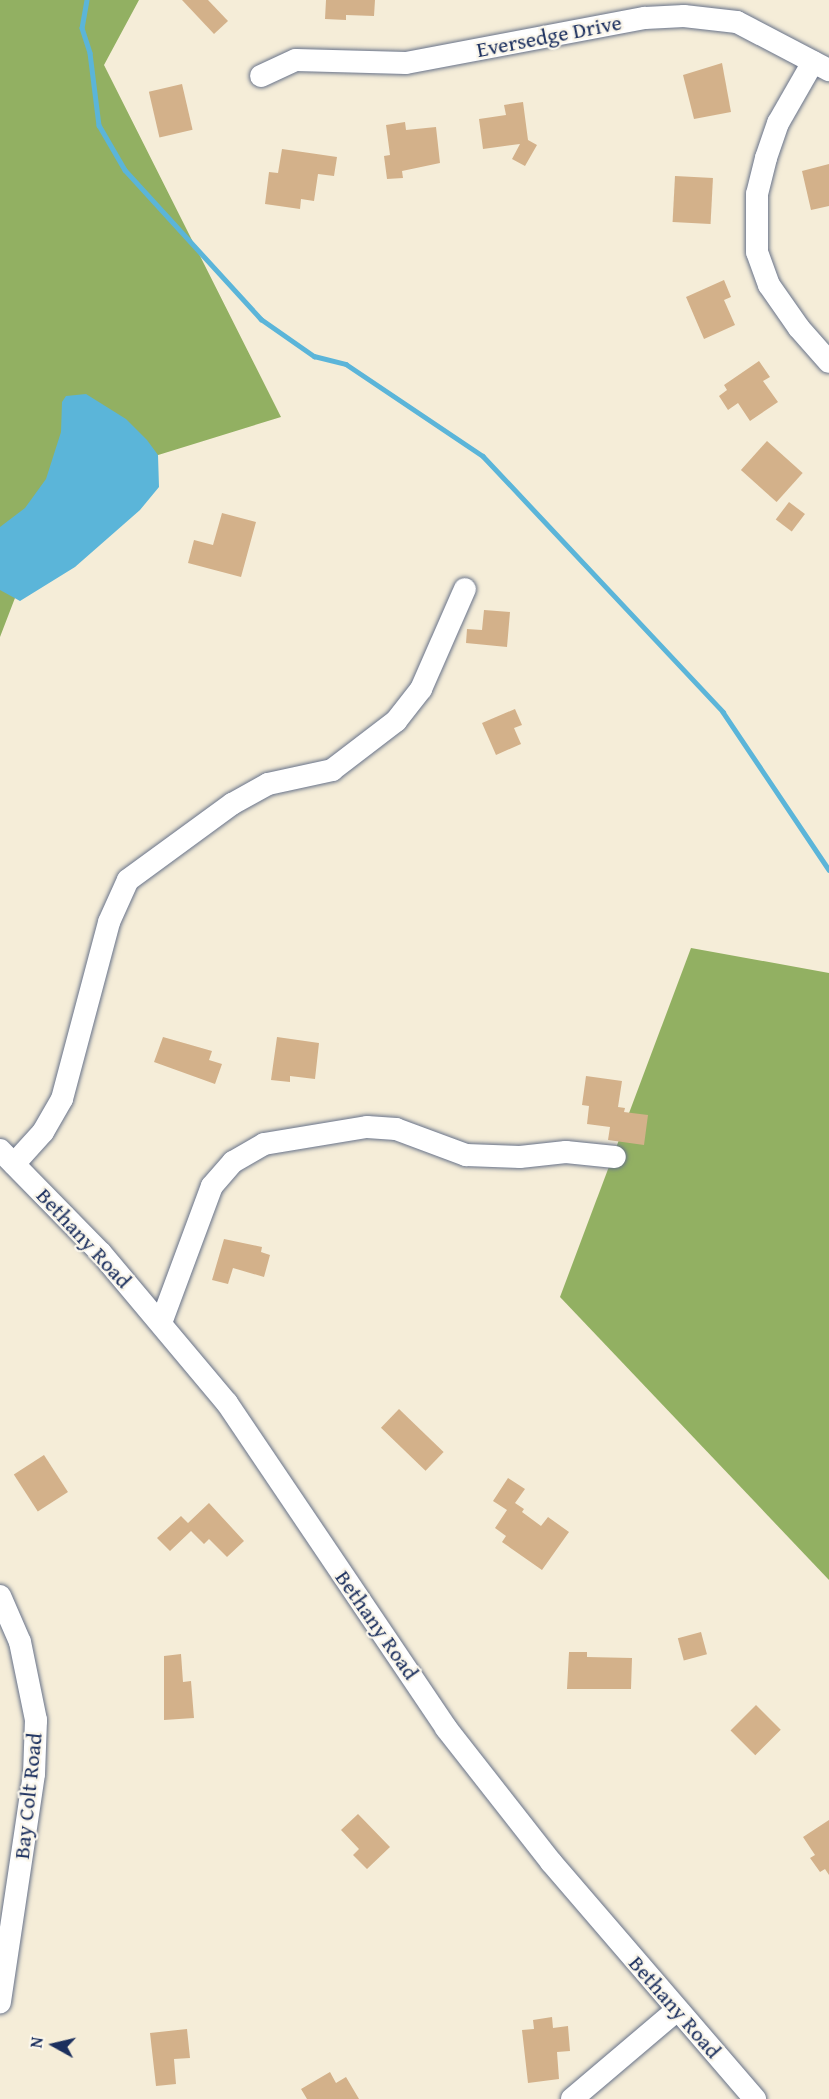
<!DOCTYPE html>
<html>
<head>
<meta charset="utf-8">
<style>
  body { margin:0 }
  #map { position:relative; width:829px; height:2099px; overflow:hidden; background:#f5edd8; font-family:"Gentium Book Plus",serif }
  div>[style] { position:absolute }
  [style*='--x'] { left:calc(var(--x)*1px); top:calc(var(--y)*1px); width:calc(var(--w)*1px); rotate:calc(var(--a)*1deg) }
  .forest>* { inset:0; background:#92b062 }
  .water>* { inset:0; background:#5bb5d9 }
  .stream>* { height:4.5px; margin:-2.25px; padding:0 2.25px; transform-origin:2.25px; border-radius:2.25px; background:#5bb5d9 }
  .building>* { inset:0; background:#d3b18a; transform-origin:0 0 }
  .roads { filter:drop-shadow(0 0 2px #677289) drop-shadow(0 0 2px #677289) }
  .minor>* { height:22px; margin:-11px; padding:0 11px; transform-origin:11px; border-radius:11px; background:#fff }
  span { translate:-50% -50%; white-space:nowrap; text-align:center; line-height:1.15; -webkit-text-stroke:4.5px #fbf7ec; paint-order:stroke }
  .street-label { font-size:22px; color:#1b2f5e }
  .north { position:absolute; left:24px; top:2015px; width:60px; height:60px; -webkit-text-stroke:4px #fbf7ec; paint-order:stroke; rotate:278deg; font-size:16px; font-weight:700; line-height:24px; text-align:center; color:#1b2f5e }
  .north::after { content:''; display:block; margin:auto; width:21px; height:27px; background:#1b2f5e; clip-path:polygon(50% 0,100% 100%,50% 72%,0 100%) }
</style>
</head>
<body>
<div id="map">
  <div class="forest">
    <div style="clip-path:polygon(0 0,139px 0,104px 65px,281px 417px,58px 486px,0 637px)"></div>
    <div style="clip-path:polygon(691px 948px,829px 973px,829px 1580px,560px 1297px)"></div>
  </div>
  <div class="water">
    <div style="clip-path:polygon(86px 394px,126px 419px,147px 440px,158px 455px,159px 487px,140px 510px,75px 567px,20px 601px,0 590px,0 527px,25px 508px,46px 479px,61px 432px,62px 402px,66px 396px)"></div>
  </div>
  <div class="stream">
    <div style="--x:87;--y:0;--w:28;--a:100"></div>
    <div style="--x:82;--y:28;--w:26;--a:72"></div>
    <div style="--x:90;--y:53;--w:73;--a:82.9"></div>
    <div style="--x:99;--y:125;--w:52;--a:60"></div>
    <div style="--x:125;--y:170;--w:202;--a:47.6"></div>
    <div style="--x:261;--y:319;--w:65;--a:34.9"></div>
    <div style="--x:314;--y:356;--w:33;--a:14"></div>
    <div style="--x:346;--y:364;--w:165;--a:33.9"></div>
    <div style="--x:483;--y:456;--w:351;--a:46.8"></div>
    <div style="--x:723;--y:712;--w:190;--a:56.1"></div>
  </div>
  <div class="building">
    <div style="clip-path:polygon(182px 0,208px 0,228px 21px,214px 34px)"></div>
    <div style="clip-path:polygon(326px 0,375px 0,374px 16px,346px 15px,346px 20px,325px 19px)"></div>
    <div style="clip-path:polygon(722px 63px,731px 112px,694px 119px,683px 75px)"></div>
    <div style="left:182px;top:84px;width:47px;height:34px;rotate:77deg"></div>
    <div style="clip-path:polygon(523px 102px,528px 140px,537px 145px,525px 166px,512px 159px,520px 144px,483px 149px,479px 119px,506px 115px,504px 105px)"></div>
    <div style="clip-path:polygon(405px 122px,406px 130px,436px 127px,440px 163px,402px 171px,403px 178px,387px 179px,384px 156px,390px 155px,386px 125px)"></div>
    <div style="clip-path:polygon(282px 149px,337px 157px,334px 176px,318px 174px,314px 201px,301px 199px,300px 209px,265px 204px,269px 172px,278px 173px)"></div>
    <div style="clip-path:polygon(829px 164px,829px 206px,811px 210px,802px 171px)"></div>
    <div style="left:675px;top:176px;width:38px;height:46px;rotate:3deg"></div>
    <div style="clip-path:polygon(724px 280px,731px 297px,724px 300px,735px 325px,704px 339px,686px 297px)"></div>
    <div style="clip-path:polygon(759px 361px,770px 377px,763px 381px,778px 402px,750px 421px,738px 403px,728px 410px,719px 396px,727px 390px,724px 385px)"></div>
    <div style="left:767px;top:441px;width:48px;height:39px;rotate:42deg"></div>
    <div style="left:789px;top:502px;width:20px;height:22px;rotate:37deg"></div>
    <div style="clip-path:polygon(222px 513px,256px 522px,241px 577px,188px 563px,194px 540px,213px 545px)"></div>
    <div style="clip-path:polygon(484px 610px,510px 612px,507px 647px,466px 643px,467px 629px,482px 630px)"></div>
    <div style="clip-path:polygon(515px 709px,522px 725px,514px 728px,521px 744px,496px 755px,482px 723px)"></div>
    <div style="clip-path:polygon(163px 1037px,212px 1051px,209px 1060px,222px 1064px,215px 1084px,154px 1062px)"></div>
    <div style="clip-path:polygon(277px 1037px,319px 1043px,315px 1079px,290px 1076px,290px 1082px,271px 1080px)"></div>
    <div style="clip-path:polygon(586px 1076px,622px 1081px,618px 1107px,625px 1108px,624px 1112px,648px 1115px,644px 1145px,608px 1140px,610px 1127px,587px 1124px,589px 1106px,582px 1105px)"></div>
    <div style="clip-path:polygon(224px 1239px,262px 1247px,261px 1252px,270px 1255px,264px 1277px,233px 1268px,228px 1284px,212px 1280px)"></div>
    <div style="left:399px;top:1409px;width:62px;height:26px;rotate:44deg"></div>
    <div style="left:44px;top:1455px;width:44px;height:36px;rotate:57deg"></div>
    <div style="clip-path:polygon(508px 1478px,525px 1489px,515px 1503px,524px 1509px,522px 1512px,541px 1526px,548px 1517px,569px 1532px,542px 1570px,502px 1542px,506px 1536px,495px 1528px,507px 1510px,493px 1501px)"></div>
    <div style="clip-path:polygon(209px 1503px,244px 1541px,227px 1557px,209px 1539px,204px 1544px,191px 1531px,170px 1551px,157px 1538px,181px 1516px,188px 1523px)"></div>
    <div style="left:701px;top:1632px;width:23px;height:24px;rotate:75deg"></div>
    <div style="clip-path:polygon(569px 1652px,587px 1652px,587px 1657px,632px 1658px,631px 1689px,567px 1689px)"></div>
    <div style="clip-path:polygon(181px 1654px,183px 1682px,191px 1681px,194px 1718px,164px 1720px,164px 1656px)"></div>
    <div style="left:756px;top:1705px;width:35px;height:36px;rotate:45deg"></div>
    <div style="clip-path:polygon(358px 1814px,390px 1847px,367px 1869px,353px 1855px,359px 1849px,341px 1830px)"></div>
    <div style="clip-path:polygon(829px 1820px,829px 1875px,825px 1869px,820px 1872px,810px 1858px,815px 1855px,803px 1837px)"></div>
    <div style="clip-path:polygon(552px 2017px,553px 2028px,568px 2026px,570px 2051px,557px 2052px,559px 2079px,528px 2083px,522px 2030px,534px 2029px,533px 2020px)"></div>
    <div style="clip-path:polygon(187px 2029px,190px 2058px,174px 2059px,176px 2084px,156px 2086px,150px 2033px)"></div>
    <div style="clip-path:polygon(330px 2072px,336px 2083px,346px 2077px,359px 2099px,307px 2099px,301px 2089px)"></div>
  </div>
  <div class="roads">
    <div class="minor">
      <div style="--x:813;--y:62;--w:70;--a:119.8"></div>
      <div style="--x:778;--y:123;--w:37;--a:109"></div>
      <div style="--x:766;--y:158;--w:37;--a:104"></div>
      <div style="--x:757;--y:194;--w:58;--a:90"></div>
      <div style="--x:757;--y:252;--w:35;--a:70"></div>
      <div style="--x:769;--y:285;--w:52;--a:55.1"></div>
      <div style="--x:799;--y:328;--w:45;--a:48.6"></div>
      <div style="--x:261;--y:76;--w:38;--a:-25"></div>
      <div style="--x:296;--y:60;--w:110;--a:1.6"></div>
      <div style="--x:406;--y:63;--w:243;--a:-10.7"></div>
      <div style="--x:645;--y:18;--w:39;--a:-3"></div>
      <div style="--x:684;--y:16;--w:53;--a:6.5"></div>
      <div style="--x:737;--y:22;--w:104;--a:27.6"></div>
      <div style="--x:0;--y:1150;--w:144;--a:45.6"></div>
      <div style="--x:101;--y:1253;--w:196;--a:50"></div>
      <div style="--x:227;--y:1403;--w:392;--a:56"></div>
      <div style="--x:446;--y:1728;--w:170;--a:51.9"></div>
      <div style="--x:551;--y:1862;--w:313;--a:49.3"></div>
      <div style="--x:14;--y:1164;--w:43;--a:-47.8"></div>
      <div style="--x:43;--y:1132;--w:38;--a:-60"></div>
      <div style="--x:62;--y:1099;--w:183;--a:-75.1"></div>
      <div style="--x:109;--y:922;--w:46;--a:-65.7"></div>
      <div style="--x:128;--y:880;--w:129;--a:-36.2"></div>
      <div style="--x:232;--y:804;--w:41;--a:-29.1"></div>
      <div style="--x:268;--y:784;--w:66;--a:-12.3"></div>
      <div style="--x:332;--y:770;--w:81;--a:-37.4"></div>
      <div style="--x:396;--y:721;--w:41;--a:-52"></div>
      <div style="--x:421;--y:689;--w:109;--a:-66.3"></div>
      <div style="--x:161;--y:1323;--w:146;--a:-69.6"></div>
      <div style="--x:212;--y:1186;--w:32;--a:-49"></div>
      <div style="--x:233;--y:1162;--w:36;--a:-30"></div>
      <div style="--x:264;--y:1144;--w:104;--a:-9.4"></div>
      <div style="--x:367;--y:1127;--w:29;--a:4"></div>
      <div style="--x:396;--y:1129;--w:75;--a:20.4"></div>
      <div style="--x:466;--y:1155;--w:54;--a:2.1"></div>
      <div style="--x:520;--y:1157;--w:46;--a:-6.2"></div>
      <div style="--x:566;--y:1152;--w:49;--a:5.8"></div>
      <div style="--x:0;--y:1596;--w:50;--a:66.5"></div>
      <div style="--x:20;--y:1642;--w:80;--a:78.4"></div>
      <div style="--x:36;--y:1720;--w:54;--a:92.1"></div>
      <div style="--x:34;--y:1774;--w:231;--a:98.5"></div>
      <div style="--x:572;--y:2099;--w:138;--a:-40.3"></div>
    </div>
  </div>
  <div class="street-label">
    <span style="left:549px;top:36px;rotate:-11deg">Eversedge Drive</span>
    <span style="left:84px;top:1238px;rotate:47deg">Bethany Road</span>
    <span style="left:377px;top:1625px;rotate:55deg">Bethany Road</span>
    <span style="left:28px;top:1796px;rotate:-84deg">Bay Colt Road</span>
    <span style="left:675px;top:2007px;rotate:49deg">Bethany Road</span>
  </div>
  <div class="north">N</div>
</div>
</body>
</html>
